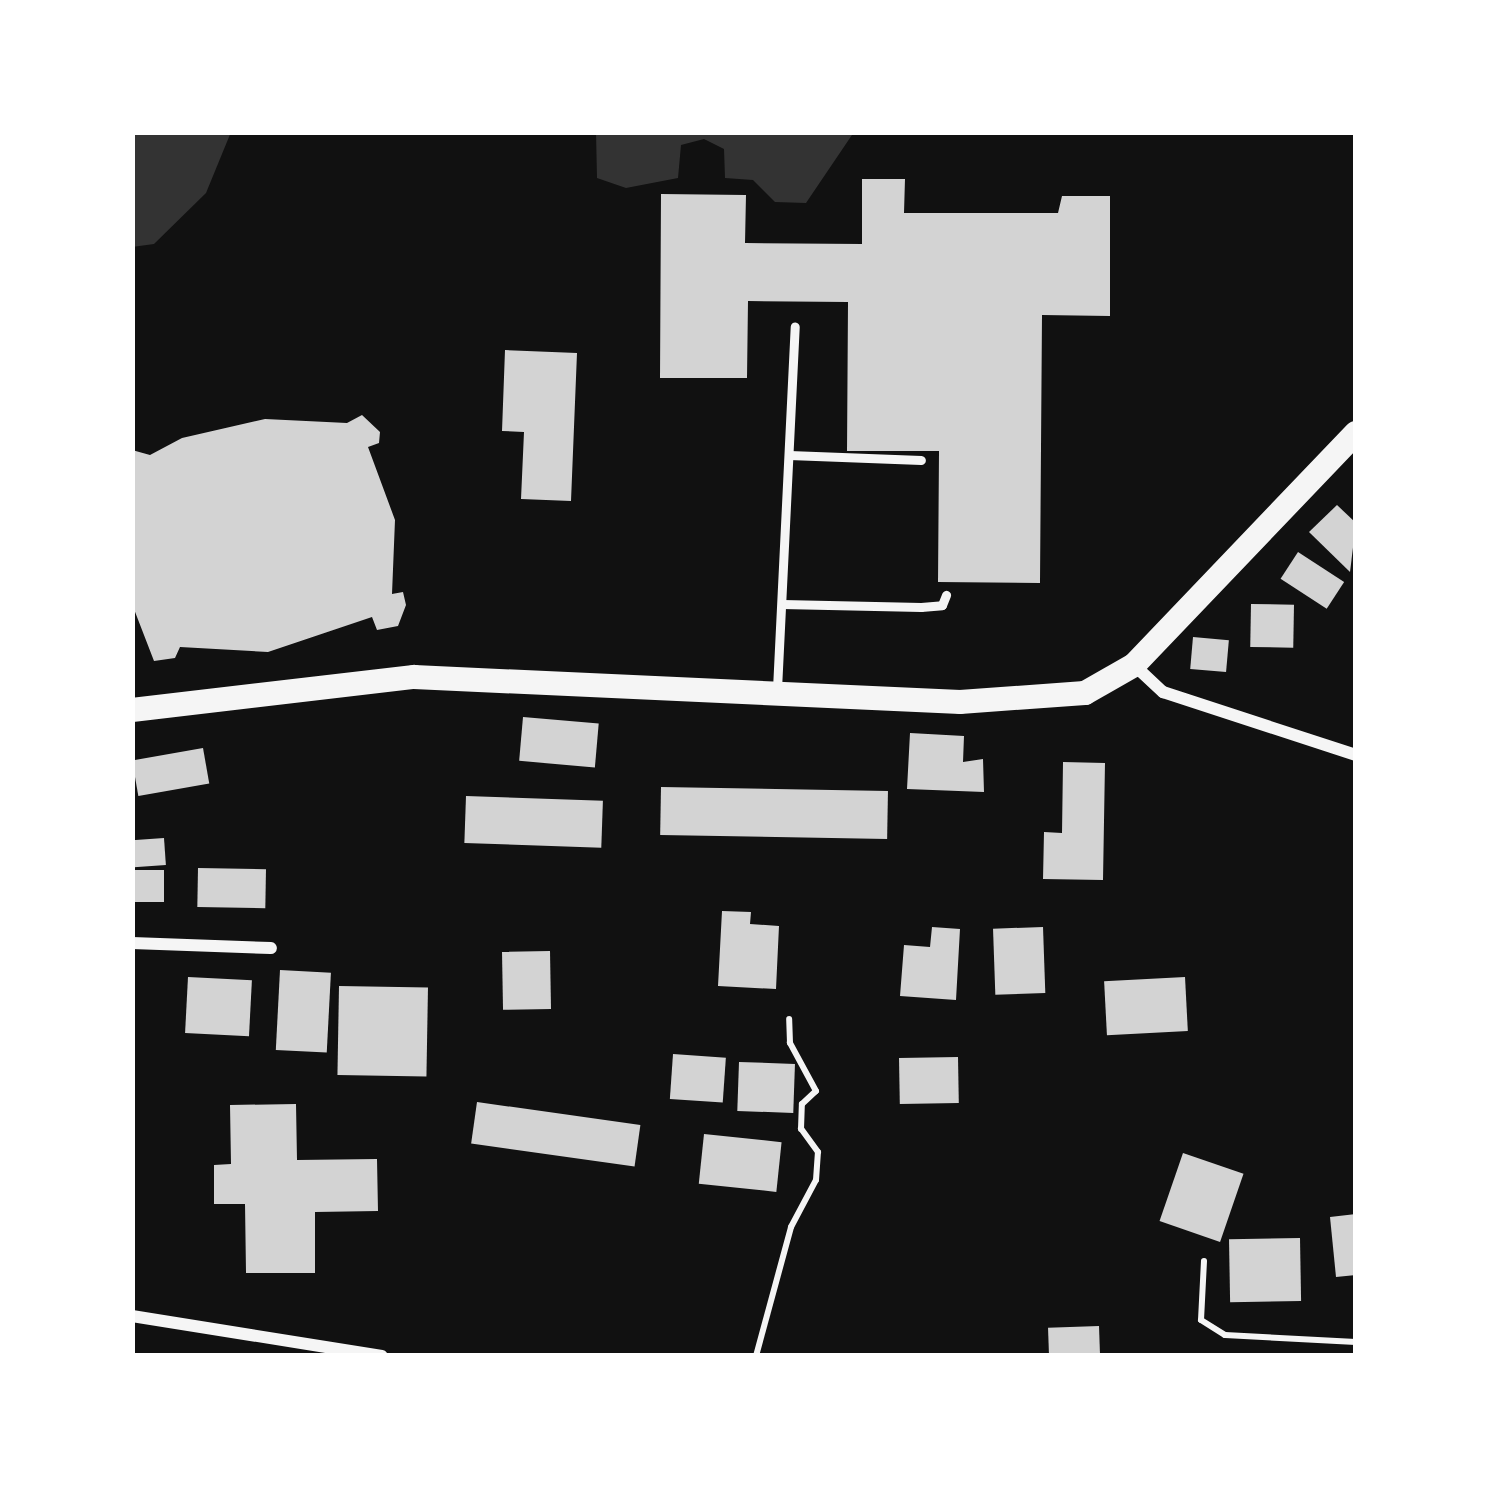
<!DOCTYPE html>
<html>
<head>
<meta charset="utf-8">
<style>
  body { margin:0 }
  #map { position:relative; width:1488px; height:1488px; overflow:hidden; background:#111; font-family:Mulish,sans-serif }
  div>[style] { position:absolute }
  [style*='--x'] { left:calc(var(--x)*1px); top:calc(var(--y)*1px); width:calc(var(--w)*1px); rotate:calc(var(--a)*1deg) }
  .water>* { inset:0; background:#333 }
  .building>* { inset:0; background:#d3d3d3; transform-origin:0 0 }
  .path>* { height:6px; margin:-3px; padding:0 3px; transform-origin:3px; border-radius:3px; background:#f5f5f5 }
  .service>* { height:9px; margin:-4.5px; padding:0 4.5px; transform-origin:4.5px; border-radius:4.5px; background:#f5f5f5 }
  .minor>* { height:12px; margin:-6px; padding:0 6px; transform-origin:6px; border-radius:6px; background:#f5f5f5 }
  .secondary>* { height:24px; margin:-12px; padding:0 12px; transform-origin:12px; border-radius:12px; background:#f5f5f5 }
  span { translate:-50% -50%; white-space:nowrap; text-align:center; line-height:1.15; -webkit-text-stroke:10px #fff; paint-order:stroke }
  .frame { position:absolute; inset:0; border:135px solid #fff; pointer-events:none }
</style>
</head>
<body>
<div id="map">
  <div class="water">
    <div style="clip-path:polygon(132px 132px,231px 132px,206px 193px,154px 244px,132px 247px)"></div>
    <div style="clip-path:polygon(596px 132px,854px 132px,806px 203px,775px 202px,753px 180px,725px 178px,724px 149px,704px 139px,681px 145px,678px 178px,626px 188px,597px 178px)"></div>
  </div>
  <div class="building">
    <div style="clip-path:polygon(862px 179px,905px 179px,904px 213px,1058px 213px,1062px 196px,1110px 196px,1110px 316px,1042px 315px,1040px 583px,938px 582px,939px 451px,847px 451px,848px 302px,748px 301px,747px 378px,660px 378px,661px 194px,746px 195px,745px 243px,862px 244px)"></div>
    <div style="clip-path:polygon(505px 350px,577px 353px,571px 501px,521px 499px,524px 432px,502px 431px)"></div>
    <div style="clip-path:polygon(362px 415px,380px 432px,379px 443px,368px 447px,395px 520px,392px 594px,403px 592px,406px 605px,398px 626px,377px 630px,372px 617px,268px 652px,180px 647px,175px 658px,154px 661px,132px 604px,132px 450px,150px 455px,182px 438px,265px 419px,347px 423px)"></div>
    <div style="clip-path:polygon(1337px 505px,1356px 523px,1350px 572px,1309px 532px)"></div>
    <div style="left:1298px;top:552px;width:55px;height:32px;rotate:33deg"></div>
    <div style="left:1251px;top:604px;width:43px;height:43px;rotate:1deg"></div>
    <div style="left:1193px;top:637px;width:36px;height:32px;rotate:5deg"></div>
    <div style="left:523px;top:717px;width:76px;height:44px;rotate:5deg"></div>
    <div style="clip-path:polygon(910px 733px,964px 736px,963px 762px,983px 759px,984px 792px,907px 789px)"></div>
    <div style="left:203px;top:748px;width:36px;height:72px;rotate:80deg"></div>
    <div style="clip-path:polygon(1063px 762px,1105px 763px,1103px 880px,1043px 879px,1044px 832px,1062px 833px)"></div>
    <div style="left:661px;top:787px;width:227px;height:48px;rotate:1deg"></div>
    <div style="left:466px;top:796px;width:137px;height:47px;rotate:2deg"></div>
    <div style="left:164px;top:838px;width:27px;height:32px;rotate:86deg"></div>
    <div style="left:198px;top:868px;width:68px;height:39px;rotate:1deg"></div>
    <div style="left:132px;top:870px;width:32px;height:32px"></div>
    <div style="clip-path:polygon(722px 911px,751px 912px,750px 924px,779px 926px,776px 989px,718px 986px)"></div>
    <div style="clip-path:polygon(932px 927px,960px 929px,956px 1000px,900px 996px,904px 945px,930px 947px)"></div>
    <div style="left:1043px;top:927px;width:66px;height:50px;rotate:88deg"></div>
    <div style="left:550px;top:951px;width:58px;height:48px;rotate:89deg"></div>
    <div style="left:280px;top:970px;width:51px;height:80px;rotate:3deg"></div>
    <div style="left:188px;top:977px;width:64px;height:56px;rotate:3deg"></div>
    <div style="left:1185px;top:977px;width:54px;height:81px;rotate:87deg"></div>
    <div style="left:339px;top:986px;width:89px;height:89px;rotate:1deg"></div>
    <div style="left:673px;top:1054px;width:53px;height:45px;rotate:4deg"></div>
    <div style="left:958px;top:1057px;width:46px;height:59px;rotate:89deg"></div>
    <div style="left:739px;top:1062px;width:56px;height:49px;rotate:2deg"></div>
    <div style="left:477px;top:1102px;width:165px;height:42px;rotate:8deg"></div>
    <div style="clip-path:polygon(296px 1104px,297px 1160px,377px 1159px,378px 1211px,315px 1212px,315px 1273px,246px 1273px,245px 1204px,214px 1204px,214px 1165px,231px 1164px,230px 1105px)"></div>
    <div style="left:704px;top:1134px;width:78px;height:50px;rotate:6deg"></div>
    <div style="left:1183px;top:1153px;width:64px;height:72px;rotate:19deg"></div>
    <div style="clip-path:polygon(1356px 1214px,1356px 1275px,1336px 1277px,1330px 1217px)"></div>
    <div style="left:1300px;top:1238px;width:63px;height:71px;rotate:89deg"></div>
    <div style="left:1099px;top:1326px;width:30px;height:51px;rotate:88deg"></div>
  </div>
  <div class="path">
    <div style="--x:1204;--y:1261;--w:59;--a:92.9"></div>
    <div style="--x:1201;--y:1320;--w:28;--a:32"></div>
    <div style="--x:1225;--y:1335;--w:131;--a:3.1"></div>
    <div style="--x:756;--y:1356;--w:134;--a:-74.8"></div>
    <div style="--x:791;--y:1227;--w:53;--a:-62"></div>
    <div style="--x:816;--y:1180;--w:28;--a:-86"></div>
    <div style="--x:818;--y:1152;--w:29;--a:-126"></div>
    <div style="--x:801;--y:1129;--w:25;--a:-88"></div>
    <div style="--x:802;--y:1104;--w:19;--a:-43"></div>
    <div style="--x:816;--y:1091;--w:55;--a:-118.4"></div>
    <div style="--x:790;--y:1043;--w:24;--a:-92"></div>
  </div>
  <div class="service">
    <div style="--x:789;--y:455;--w:132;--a:2.2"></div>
    <div style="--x:782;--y:604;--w:139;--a:1.2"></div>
    <div style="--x:921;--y:607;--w:21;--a:-5"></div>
    <div style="--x:942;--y:605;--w:11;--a:-68"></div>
    <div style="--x:777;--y:689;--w:363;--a:-87.2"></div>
  </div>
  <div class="minor">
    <div style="--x:1134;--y:665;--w:40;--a:43"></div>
    <div style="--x:1163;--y:692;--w:203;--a:18.1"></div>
    <div style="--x:132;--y:943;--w:139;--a:2.1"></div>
    <div style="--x:132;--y:1316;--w:253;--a:9.1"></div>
  </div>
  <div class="secondary">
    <div style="--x:132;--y:710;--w:284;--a:-6.7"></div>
    <div style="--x:414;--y:677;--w:547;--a:2.62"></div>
    <div style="--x:960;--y:702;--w:125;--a:-4.1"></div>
    <div style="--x:1085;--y:693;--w:56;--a:-29.7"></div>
    <div style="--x:1134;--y:665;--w:321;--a:-46.3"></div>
  </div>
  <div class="frame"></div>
</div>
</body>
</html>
